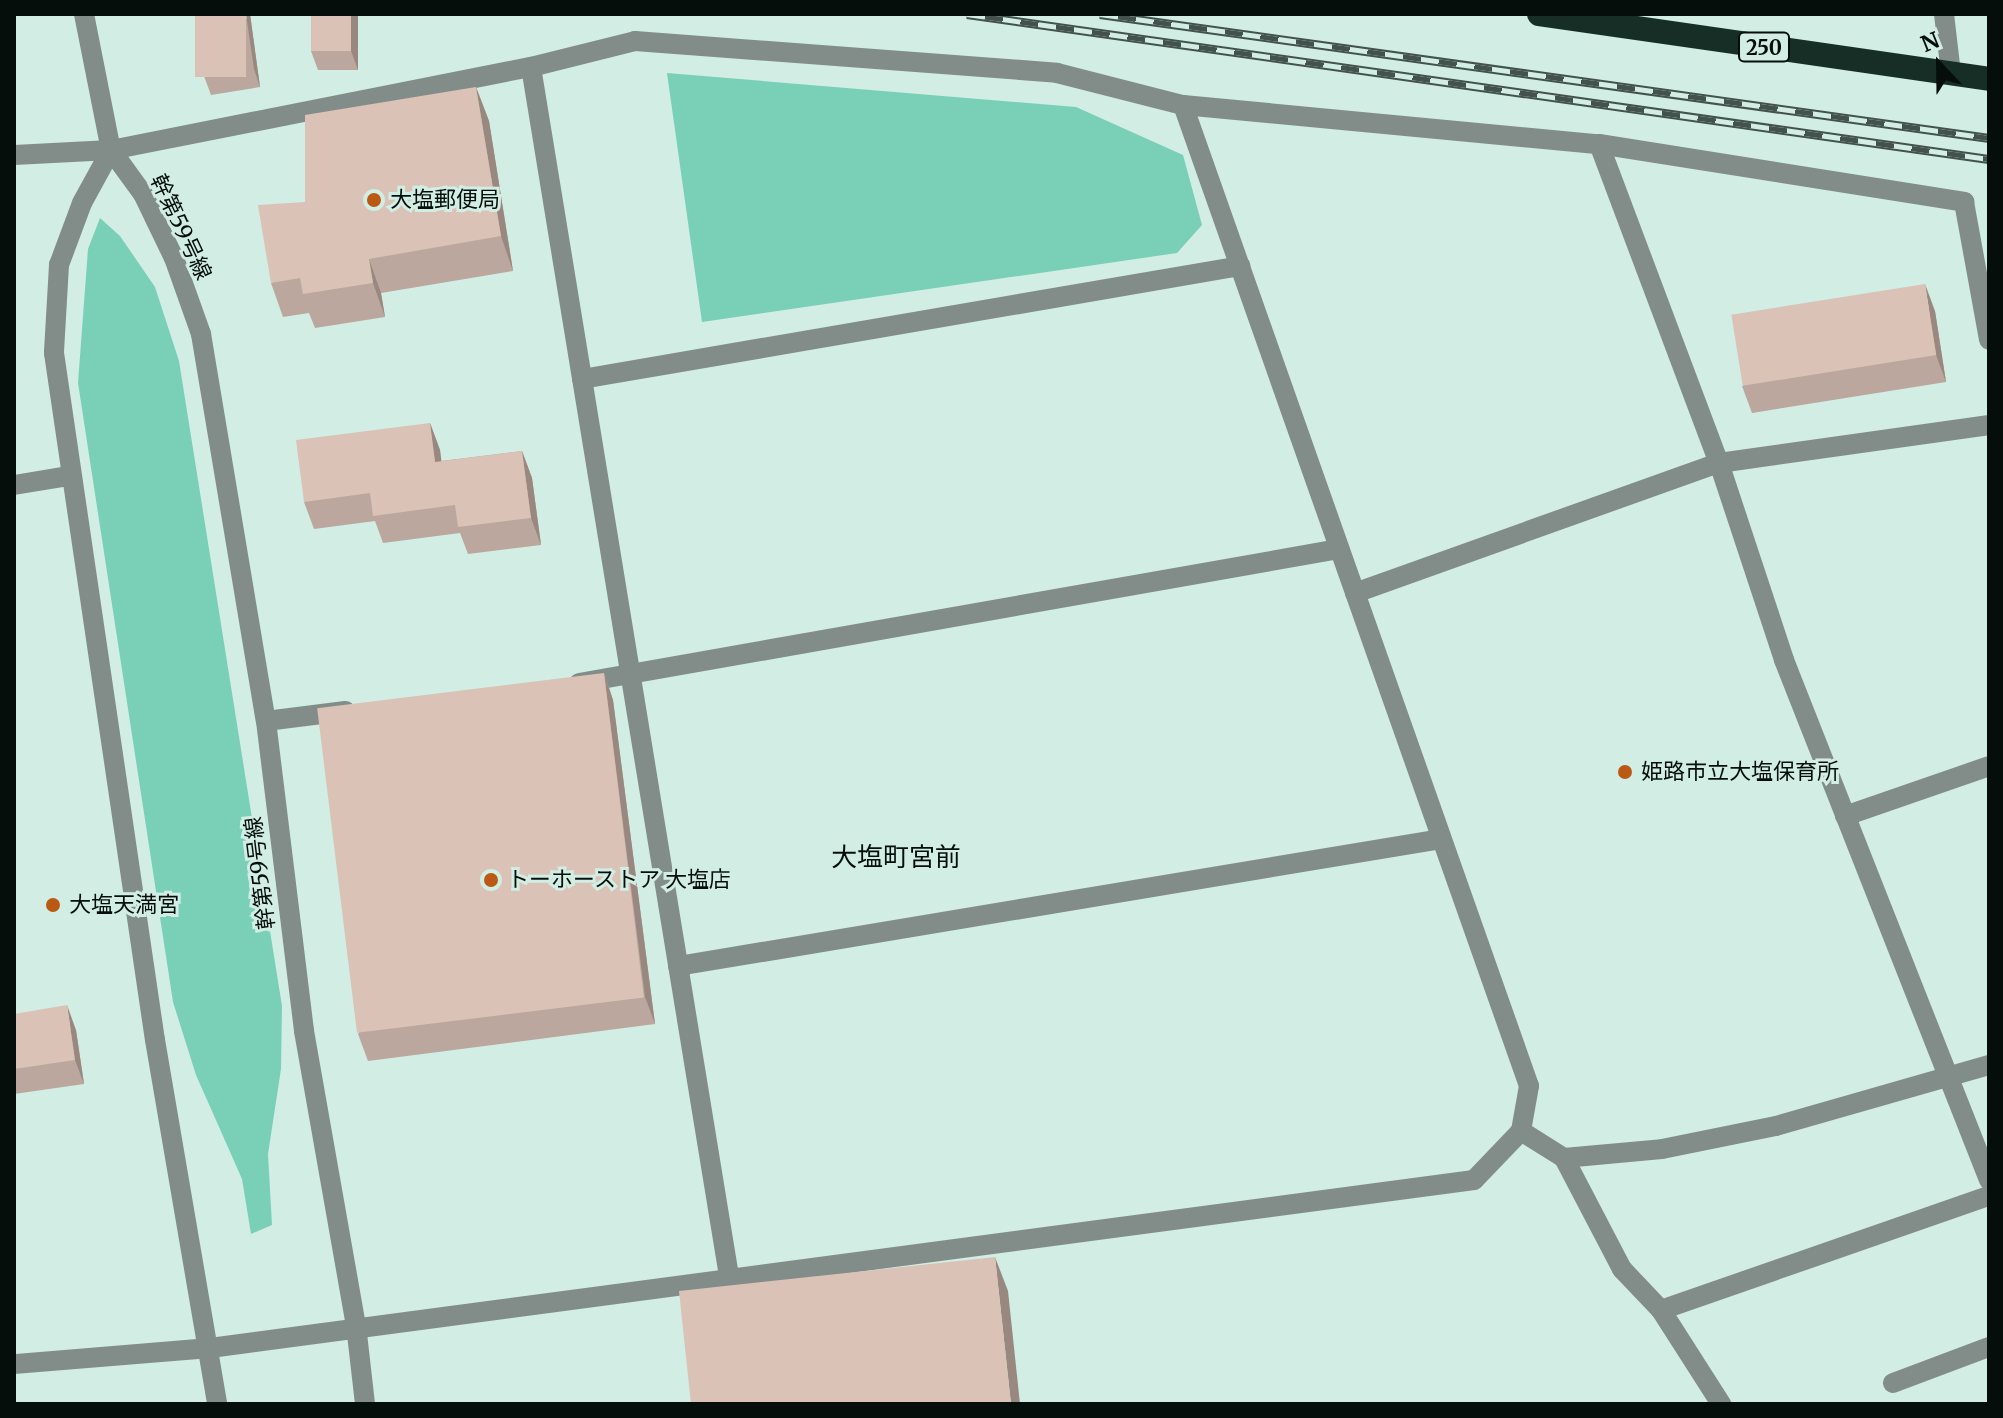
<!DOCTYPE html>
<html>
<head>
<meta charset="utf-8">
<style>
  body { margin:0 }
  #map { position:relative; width:2003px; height:1418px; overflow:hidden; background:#d1ede4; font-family:Merriweather,"Noto Sans JP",serif }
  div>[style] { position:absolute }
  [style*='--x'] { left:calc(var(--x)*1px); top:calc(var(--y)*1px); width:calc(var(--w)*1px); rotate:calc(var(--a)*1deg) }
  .green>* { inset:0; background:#7ad0b7 }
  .minor>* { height:20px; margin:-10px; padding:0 10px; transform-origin:10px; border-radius:10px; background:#828d89 }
  .highway>* { height:24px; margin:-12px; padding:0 12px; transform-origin:12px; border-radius:12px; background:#172e27 }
  .rail>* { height:9px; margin-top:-4.5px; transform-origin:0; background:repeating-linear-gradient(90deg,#d1ede4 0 18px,#43524d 0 36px); box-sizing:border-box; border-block:2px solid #43524d }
  .wall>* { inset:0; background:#bba79d }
  .shaded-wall>* { inset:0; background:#99887f }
  .building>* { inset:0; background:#dac2b6; transform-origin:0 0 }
  .dots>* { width:22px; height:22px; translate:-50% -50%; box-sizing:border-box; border:4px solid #d1ede4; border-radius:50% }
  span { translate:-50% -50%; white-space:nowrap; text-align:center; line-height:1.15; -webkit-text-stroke:6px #d1ede4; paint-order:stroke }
  .shield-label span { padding:2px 6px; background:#d1ede4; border:2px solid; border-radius:6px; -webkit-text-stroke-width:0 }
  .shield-label { font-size:20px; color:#050e0b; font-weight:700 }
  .poi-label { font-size:22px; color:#050e0b }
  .left { translate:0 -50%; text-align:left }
  .street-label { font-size:22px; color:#050e0b }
  .quarter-label { font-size:26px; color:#050e0b }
  .frame { position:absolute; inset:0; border:16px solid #050e0b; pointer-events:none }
  .north { position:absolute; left:1899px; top:24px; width:80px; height:80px; -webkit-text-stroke:6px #d1ede4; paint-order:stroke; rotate:338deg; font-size:22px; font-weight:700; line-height:32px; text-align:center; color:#050e0b }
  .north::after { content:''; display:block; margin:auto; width:28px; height:36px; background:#050e0b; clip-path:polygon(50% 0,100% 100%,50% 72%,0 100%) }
</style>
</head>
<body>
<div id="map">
  <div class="green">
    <div style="clip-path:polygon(667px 73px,1076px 107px,1183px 155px,1202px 225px,1177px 253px,702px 322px)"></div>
    <div style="clip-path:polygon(100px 218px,120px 236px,155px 287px,179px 361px,282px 1006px,281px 1069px,268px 1154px,272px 1225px,251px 1234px,242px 1179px,196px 1075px,173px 1002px,78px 383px,88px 249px)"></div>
  </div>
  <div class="minor">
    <div style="--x:84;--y:14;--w:139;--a:78.8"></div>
    <div style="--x:111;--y:150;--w:54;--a:54"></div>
    <div style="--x:143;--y:194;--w:71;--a:64.2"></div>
    <div style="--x:174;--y:258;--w:81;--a:70.4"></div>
    <div style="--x:201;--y:334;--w:392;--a:80.5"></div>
    <div style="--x:266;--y:721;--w:312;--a:83"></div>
    <div style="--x:304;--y:1031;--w:299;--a:80"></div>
    <div style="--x:356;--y:1325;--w:80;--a:83.5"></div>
    <div style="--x:1944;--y:14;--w:60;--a:83.3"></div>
    <div style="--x:531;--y:67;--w:1225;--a:80.7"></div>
    <div style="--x:1183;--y:105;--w:418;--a:5.4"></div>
    <div style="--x:1599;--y:144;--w:370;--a:9"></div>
    <div style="--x:1964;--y:202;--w:140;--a:79.7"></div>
    <div style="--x:1599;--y:144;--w:341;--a:69.4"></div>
    <div style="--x:1719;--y:463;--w:207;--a:71.7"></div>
    <div style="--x:1784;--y:660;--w:559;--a:68.48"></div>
    <div style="--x:111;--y:150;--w:60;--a:118.7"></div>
    <div style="--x:82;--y:203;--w:66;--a:110.4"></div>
    <div style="--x:59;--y:265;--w:88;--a:93.3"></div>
    <div style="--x:54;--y:353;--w:694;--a:81.64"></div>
    <div style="--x:155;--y:1040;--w:369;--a:80.3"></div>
    <div style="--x:14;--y:155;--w:97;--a:-3"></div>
    <div style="--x:111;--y:150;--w:428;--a:-11.2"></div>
    <div style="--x:531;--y:67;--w:107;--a:-14"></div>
    <div style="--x:635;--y:41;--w:423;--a:4.3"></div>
    <div style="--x:1057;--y:73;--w:130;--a:14.3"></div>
    <div style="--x:1183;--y:105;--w:1040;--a:70.57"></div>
    <div style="--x:1529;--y:1086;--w:46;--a:100.1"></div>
    <div style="--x:1521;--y:1131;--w:68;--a:133.8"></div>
    <div style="--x:1474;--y:1180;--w:1275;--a:172.43"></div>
    <div style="--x:210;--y:1348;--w:197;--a:175.3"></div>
    <div style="--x:582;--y:379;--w:668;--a:-9.74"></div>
    <div style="--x:14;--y:485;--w:56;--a:-9.3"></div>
    <div style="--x:1355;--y:593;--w:387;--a:-19.7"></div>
    <div style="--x:1719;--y:463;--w:273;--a:-8"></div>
    <div style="--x:579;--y:683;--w:772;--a:-10"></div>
    <div style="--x:266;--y:721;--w:80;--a:-7.2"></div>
    <div style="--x:1845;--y:816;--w:152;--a:-19.1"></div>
    <div style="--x:678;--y:966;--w:773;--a:-9.45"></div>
    <div style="--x:1521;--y:1131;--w:51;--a:32.1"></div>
    <div style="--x:1564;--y:1158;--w:98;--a:-5.2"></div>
    <div style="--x:1662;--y:1149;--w:116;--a:-11.4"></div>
    <div style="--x:1776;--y:1126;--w:222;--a:-16"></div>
    <div style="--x:1564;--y:1158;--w:125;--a:62.4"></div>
    <div style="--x:1622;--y:1269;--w:57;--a:46.4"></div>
    <div style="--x:1661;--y:1310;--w:112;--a:57.4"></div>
    <div style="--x:1661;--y:1310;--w:347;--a:-19.2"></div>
    <div style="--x:1893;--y:1383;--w:103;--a:-20.6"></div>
  </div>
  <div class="highway">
    <div style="--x:1539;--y:14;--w:455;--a:8.2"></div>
  </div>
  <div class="rail">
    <div style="--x:967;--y:14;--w:1032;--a:8.08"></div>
    <div style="--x:1100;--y:14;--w:898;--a:7.94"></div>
  </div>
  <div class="wall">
    <div style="clip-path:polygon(250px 14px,260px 87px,211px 95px,204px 76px)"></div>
    <div style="clip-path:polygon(358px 14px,358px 70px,318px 70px,311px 51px)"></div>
    <div style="clip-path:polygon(476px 87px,489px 121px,513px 271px,381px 293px,385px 317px,315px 328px,309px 313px,283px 317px,271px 283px,305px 202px)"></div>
    <div style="clip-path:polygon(1935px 311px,1946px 382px,1752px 413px,1742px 386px)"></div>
    <div style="clip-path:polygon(430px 423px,440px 450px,441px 461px,522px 451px,532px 478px,541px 545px,468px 554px,460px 533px,383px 543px,375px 521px,314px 529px,304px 502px)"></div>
    <div style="clip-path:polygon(604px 673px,613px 700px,655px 1024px,368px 1061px,358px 1034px)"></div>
    <div style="clip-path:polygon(14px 1014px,76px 1030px,84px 1084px,14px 1094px)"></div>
  </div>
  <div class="shaded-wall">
    <div style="clip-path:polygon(246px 14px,250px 14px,260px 87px,254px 69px)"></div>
    <div style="clip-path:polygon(351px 14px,358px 14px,358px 70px,351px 51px)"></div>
    <div style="clip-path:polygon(476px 87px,489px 121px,513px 271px,501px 236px)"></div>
    <div style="clip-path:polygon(369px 259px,381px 293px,385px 317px,373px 283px)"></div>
    <div style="clip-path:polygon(1925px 284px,1935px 311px,1946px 382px,1936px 355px)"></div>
    <div style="clip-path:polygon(430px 423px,440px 450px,445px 489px,435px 462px)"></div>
    <div style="clip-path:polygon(522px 451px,532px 478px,541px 545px,531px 518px)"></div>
    <div style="clip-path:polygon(604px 673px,613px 700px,655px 1024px,645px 997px)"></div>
    <div style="clip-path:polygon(67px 1005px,76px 1030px,84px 1084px,75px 1060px)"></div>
    <div style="clip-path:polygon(995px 1257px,1008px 1291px,1020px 1404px,1011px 1404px)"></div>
  </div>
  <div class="building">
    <div style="left:195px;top:14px;width:51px;height:63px"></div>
    <div style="left:311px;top:14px;width:40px;height:37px"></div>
    <div style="clip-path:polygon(476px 87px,501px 236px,369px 259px,373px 283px,303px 294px,300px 278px,271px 283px,258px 205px,305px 202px,305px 115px)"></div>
    <div style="left:1925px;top:284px;width:72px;height:196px;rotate:81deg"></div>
    <div style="clip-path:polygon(430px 423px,435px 462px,522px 451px,531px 518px,458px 527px,455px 505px,373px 516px,370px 493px,304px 502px,296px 440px)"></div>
    <div style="left:604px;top:673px;width:327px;height:289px;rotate:83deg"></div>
    <div style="clip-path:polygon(67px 1005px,75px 1060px,14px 1069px,14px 1014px)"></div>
    <div style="clip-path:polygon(995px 1257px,1011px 1404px,691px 1404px,679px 1291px)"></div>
  </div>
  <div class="dots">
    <div style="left:374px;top:200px;background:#b95914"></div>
    <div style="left:1625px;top:772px;background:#b95914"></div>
    <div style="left:491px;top:880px;background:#b95914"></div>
    <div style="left:53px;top:905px;background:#b95914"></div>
  </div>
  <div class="shield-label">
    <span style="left:1764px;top:47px">250</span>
  </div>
  <div class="poi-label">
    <span class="left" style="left:390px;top:200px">大塩郵便局</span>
    <span class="left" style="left:1641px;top:772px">姫路市立大塩保育所</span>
    <span class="left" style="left:507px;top:880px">トーホーストア 大塩店</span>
    <span class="left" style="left:69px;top:905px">大塩天満宮</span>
  </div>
  <div class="street-label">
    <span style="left:181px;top:227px;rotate:65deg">幹第59号線</span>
    <span style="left:260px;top:873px;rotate:-97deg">幹第59号線</span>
  </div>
  <div class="quarter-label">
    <span style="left:896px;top:857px">大塩町宮前</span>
  </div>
  <div class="frame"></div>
  <div class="north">N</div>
</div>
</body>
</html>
